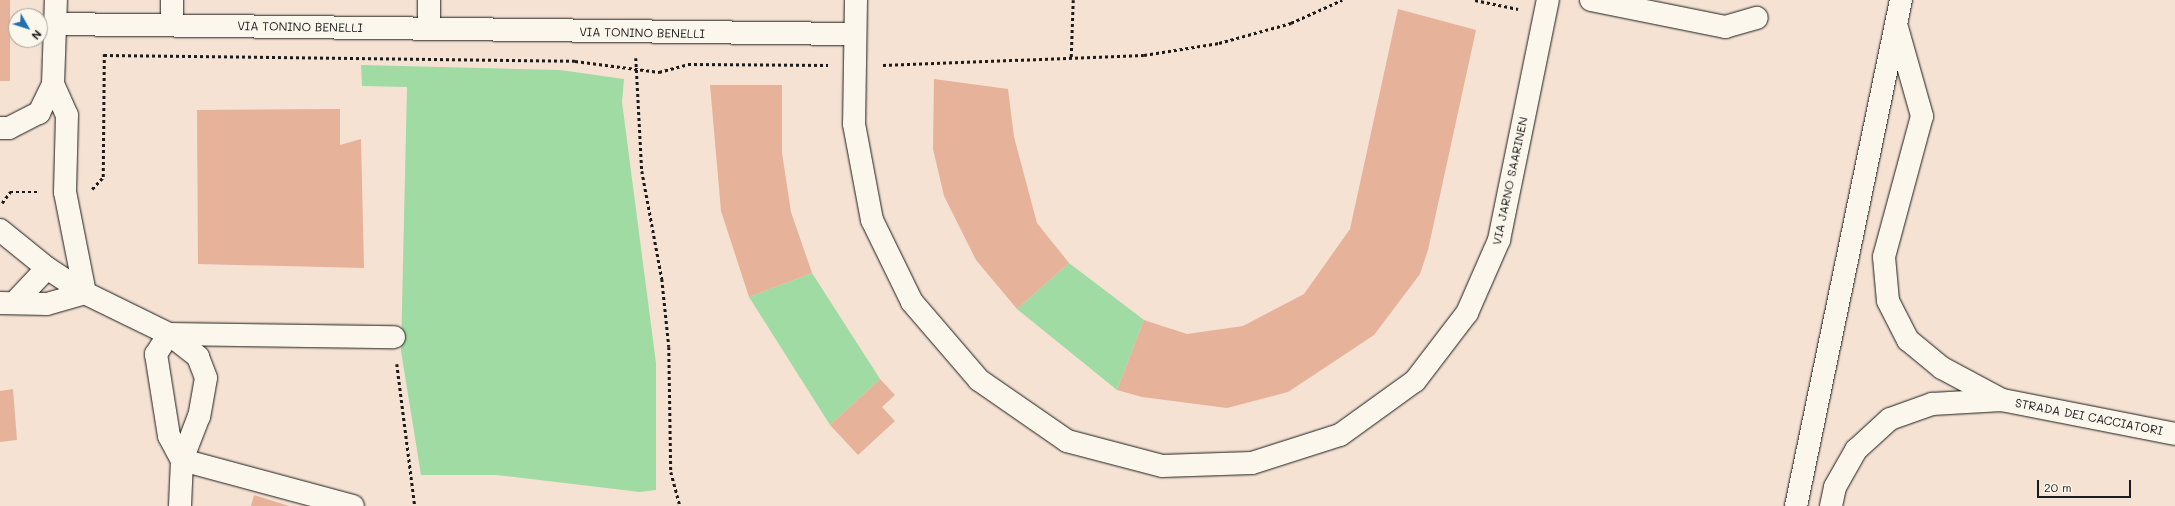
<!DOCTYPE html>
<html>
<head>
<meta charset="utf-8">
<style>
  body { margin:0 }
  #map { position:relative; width:2175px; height:506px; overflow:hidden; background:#f5e2d3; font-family:Mali,sans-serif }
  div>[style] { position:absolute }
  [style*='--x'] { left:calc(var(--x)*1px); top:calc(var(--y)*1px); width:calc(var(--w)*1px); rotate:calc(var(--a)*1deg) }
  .green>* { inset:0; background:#9fdba2 }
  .building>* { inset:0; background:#e7b29a; transform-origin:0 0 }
  .path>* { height:2.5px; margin-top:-1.25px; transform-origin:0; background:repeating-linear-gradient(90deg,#1c1c1c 0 3px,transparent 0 6px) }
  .roads { filter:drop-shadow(0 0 1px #1c1c1c) drop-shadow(0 0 1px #1c1c1c) }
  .minor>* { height:22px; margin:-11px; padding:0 11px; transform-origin:11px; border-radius:11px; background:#fbf7ec }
  .major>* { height:22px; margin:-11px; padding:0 11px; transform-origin:11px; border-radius:11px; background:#fbf7ec }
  span { translate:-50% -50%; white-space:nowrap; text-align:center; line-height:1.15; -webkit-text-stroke:3px #fbf7ec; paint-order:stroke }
  .street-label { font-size:12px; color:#1c1c1c }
  .north { position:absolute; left:8px; top:8px; width:40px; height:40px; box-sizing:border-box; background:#fbf7ec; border:1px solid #a29f99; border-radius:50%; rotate:129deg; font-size:11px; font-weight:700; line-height:16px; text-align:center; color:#1c1c1c }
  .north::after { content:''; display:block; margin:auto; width:14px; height:18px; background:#1f6fb2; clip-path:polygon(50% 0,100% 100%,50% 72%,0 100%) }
  .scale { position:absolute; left:2037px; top:480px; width:94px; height:18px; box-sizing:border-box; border:2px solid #1c1c1c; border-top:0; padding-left:5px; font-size:12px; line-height:14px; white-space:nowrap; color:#1c1c1c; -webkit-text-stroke:3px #fbf7ec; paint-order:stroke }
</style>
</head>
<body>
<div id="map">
  <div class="green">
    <div style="clip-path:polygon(361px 65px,560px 70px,624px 79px,622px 102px,656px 363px,656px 490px,640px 492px,497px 475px,421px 475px,401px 351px,407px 87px,362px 86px)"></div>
    <div style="clip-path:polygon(1069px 263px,1144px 320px,1117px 390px,1017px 309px)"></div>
    <div style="clip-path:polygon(812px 273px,880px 379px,830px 425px,749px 297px)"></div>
  </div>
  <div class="building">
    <div style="left:0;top:0;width:10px;height:81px"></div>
    <div style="clip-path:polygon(1398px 9px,1476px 30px,1428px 250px,1420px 274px,1374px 335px,1288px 392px,1227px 408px,1142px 397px,1117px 390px,1144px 320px,1187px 334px,1243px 326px,1304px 294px,1350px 229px)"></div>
    <div style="clip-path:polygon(934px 79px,1008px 89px,1014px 137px,1037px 223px,1069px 263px,1017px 309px,976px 260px,944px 196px,933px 149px)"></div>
    <div style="clip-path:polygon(710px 85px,782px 85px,782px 153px,791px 212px,812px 273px,749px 297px,721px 211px)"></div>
    <div style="clip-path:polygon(340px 109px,340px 145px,361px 139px,364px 268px,198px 264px,197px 110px)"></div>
    <div style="clip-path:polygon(880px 379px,895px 395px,882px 407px,895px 421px,858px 455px,830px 425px)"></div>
    <div style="clip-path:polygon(13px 389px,17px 440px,0 442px,0 391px)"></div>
    <div style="clip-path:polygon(254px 495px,289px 506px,251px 506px)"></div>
  </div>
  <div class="path">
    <div style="--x:1475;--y:0;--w:44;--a:11.8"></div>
    <div style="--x:104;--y:55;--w:471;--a:0.7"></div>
    <div style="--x:575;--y:61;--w:85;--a:7.5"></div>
    <div style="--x:659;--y:72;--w:30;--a:-15"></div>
    <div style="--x:688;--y:64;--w:140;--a:0.4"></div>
    <div style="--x:1071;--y:57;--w:57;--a:-88"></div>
    <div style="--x:636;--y:58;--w:113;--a:87"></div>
    <div style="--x:642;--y:171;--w:110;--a:79.5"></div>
    <div style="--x:662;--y:279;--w:68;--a:84.1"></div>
    <div style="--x:669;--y:347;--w:125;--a:89.1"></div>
    <div style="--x:671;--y:472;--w:35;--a:75"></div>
    <div style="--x:883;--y:65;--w:261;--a:-2.2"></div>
    <div style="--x:1144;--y:55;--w:76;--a:-9.1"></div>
    <div style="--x:1219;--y:43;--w:75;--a:-15.5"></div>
    <div style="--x:1291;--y:23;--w:56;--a:-24.3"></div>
    <div style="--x:92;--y:189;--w:16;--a:-47"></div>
    <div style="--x:103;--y:177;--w:123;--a:-89.5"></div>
    <div style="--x:2;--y:203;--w:14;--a:-54"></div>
    <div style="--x:10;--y:192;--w:28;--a:0"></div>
    <div style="--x:397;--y:364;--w:143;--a:82.8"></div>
  </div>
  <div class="roads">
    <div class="minor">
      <div style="--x:856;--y:0;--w:124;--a:90.9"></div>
      <div style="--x:854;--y:124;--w:98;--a:79.4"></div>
      <div style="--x:872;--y:220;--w:91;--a:64"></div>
      <div style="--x:912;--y:302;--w:103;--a:49.3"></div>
      <div style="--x:979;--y:380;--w:107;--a:34.7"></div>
      <div style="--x:1067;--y:441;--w:98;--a:14.7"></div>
      <div style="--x:1162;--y:466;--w:90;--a:-1.9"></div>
      <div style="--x:1252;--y:463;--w:92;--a:-17.7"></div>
      <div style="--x:1340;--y:435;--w:92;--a:-35.8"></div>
      <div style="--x:1415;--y:381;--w:86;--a:-52.6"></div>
      <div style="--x:1467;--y:313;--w:80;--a:-66.3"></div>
      <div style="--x:1499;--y:240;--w:245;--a:-78.5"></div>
      <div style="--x:1591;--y:0;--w:137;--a:11.4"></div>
      <div style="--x:1725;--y:27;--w:33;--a:-16"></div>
      <div style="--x:55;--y:24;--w:800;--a:0.72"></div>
      <div style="--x:1896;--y:24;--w:96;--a:74.2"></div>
      <div style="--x:1922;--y:116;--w:146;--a:105.1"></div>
      <div style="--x:1884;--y:257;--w:44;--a:84.8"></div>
      <div style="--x:1888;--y:301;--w:44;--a:62.9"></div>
      <div style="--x:1908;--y:340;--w:44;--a:39.5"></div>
      <div style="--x:1942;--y:368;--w:68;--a:28.1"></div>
      <div style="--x:172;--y:25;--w:25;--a:-90"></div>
      <div style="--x:429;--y:28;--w:28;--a:-90"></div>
      <div style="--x:53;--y:84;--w:34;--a:66"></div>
      <div style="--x:67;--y:115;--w:77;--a:91.5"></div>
      <div style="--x:65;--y:192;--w:103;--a:78.8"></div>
      <div style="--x:0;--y:128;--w:9;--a:0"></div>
      <div style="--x:9;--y:128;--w:34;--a:-27"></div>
      <div style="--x:39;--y:113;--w:32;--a:-64"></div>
      <div style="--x:53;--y:84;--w:84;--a:-88"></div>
      <div style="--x:0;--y:230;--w:60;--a:39"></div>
      <div style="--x:47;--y:268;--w:45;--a:33.3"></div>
      <div style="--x:85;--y:293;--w:93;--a:26"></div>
      <div style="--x:169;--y:334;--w:37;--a:38"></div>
      <div style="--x:198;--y:357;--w:22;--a:69"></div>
      <div style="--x:206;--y:378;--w:39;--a:100"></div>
      <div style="--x:199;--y:416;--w:47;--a:111.1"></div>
      <div style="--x:182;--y:460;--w:46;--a:92.5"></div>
      <div style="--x:16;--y:301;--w:45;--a:-46.8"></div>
      <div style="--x:0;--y:303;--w:47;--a:1.2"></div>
      <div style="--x:47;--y:304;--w:40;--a:-16"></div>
      <div style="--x:169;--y:334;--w:225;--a:0.8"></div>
      <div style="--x:169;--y:334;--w:24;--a:123"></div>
      <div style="--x:156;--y:354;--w:83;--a:81"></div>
      <div style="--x:169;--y:436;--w:27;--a:62"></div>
      <div style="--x:182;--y:460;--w:177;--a:15.1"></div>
      <div style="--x:1831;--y:506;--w:19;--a:-78"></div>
      <div style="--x:1835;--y:487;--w:43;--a:-60.4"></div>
      <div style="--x:1856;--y:450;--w:46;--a:-42.4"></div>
      <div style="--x:1890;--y:419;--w:45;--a:-19.7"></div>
      <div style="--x:1932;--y:404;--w:70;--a:-3.3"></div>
      <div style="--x:2002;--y:400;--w:176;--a:11.1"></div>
    </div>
    <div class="major">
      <div style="--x:1796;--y:506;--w:517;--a:-78.28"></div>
    </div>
  </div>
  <div class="street-label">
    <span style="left:300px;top:27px;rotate:1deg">VIA TONINO BENELLI</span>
    <span style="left:642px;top:33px;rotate:1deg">VIA TONINO BENELLI</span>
    <span style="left:1510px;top:181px;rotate:-78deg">VIA JARNO SAARINEN</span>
    <span style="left:2089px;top:417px;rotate:11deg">STRADA DEI CACCIATORI</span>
  </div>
  <div class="north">N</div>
  <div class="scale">20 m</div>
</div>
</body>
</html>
